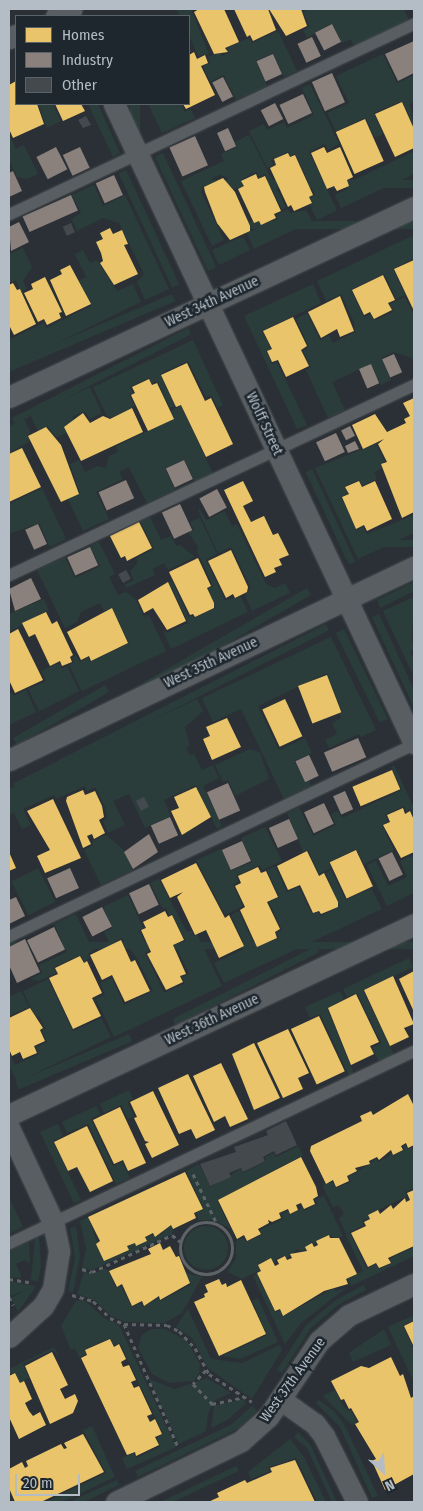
<!DOCTYPE html>
<html>
<head>
<meta charset="utf-8">
<style>
  body { margin:0 }
  #map { position:relative; width:423px; height:1511px; overflow:hidden; background:#2a3035; font-family:"Fira Sans Condensed",sans-serif }
  div>[style] { position:absolute }
  [style*='--x'] { left:calc(var(--x)*1px); top:calc(var(--y)*1px); width:calc(var(--w)*1px); rotate:calc(var(--a)*1deg) }
  .green>* { inset:0; background:#2b3d3b; transform-origin:0 0 }
  .round { border-radius:50% }
  .homes>* { inset:0; background:#e9c46a; transform-origin:0 0 }
  .industry>* { inset:0; background:#8a817c; transform-origin:0 0 }
  .building>* { inset:0; background:#44494e; transform-origin:0 0 }
  .path>* { height:3px; margin-top:-1.5px; transform-origin:0; background:repeating-linear-gradient(90deg,#5d6366 0 4px,transparent 0 8px) }
  .path>.ring { margin:-1.5px; padding:0; box-sizing:content-box; background:none; border:3px solid #5d6366; border-radius:50% }
  .roads { filter:drop-shadow(0 0 1px #484c50) drop-shadow(0 0 1px #484c50) }
  .service>* { height:11px; margin:-5.5px; padding:0 5.5px; transform-origin:5.5px; border-radius:5.5px; background:#595e62 }
  .minor>* { height:21px; margin:-10.5px; padding:0 10.5px; transform-origin:10.5px; border-radius:10.5px; background:#595e62 }
  span { translate:-50% -50%; white-space:nowrap; text-align:center; line-height:1.15; -webkit-text-stroke:5px #1e272e; paint-order:stroke }
  .street-label { font-size:14px; color:#b4bdc5 }
  .frame { position:absolute; inset:0; border:10px solid #b4bdc5; pointer-events:none }
  .legend { position:absolute; left:15px; top:15px; width:175px; height:90px; box-sizing:border-box; background:#1e272e; border:1px solid #5a636a; margin:0; padding:6px 9px; list-style:none; font-size:15px; color:#b4bdc5 }
  .legend li { display:flex; align-items:center; gap:10px; height:25px }
  .legend b { width:25px; border:1px solid #5a636a }
  .north { position:absolute; left:358px; top:1446px; width:50px; height:50px; -webkit-text-stroke:4px #1e272e; paint-order:stroke; rotate:155deg; font-size:14px; font-weight:700; line-height:20px; text-align:center; color:#b4bdc5 }
  .north::after { content:''; display:block; margin:auto; width:18px; height:22px; background:#b4bdc5; clip-path:polygon(50% 0,100% 100%,50% 72%,0 100%) }
  .scale { position:absolute; left:15px; top:1474px; width:65px; height:22px; box-sizing:border-box; border:2px solid #b4bdc5; border-top:0; padding-left:6px; font-size:15px; line-height:18px; white-space:nowrap; color:#b4bdc5; -webkit-text-stroke:4px #1e272e; paint-order:stroke }
</style>
</head>
<body>
<div id="map">
  <div class="green">
    <div style="clip-path:polygon(176px 9px,191px 9px,209px 54px,198px 56px,189px 35px,189px 16px,180px 16px)"></div>
    <div style="clip-path:polygon(309px 9px,404px 9px,409px 20px,354px 46px,351px 39px,342px 43px,332px 23px,307px 38px,303px 30px,310px 27px,303px 12px)"></div>
    <div style="clip-path:polygon(278px 31px,297px 71px,284px 77px,273px 53px,256px 61px,267px 86px,236px 100px,224px 75px,210px 82px,203px 66px,210px 63px,208px 57px,220px 52px,222px 56px,229px 53px,227px 48px,249px 38px,252px 43px)"></div>
    <div style="clip-path:polygon(383px 54px,397px 83px,414px 75px,414px 102px,410px 104px,414px 126px,402px 101px,374px 113px,383px 134px,375px 138px,365px 118px,336px 131px,327px 113px,349px 103px,336px 76px)"></div>
    <div style="clip-path:polygon(310px 84px,339px 144px,328px 150px,325px 144px,309px 152px,337px 210px,317px 220px,310px 205px,313px 203px,310px 198px,315px 195px,295px 154px,290px 156px,288px 152px,271px 160px,273px 165px,267px 168px,249px 131px,264px 124px,267px 130px,284px 122px,287px 128px,314px 115px,302px 88px)"></div>
    <div style="clip-path:polygon(38px 104px,53px 104px,61px 121px,47px 128px)"></div>
    <div style="clip-path:polygon(88px 104px,98px 104px,120px 153px,113px 157px)"></div>
    <div style="left:130px;top:104px;width:10px;height:40px"></div>
    <div style="clip-path:polygon(148px 104px,181px 104px,185px 112px,191px 109px,195px 118px,162px 133px)"></div>
    <div style="clip-path:polygon(9px 134px,16px 149px,24px 145px,38px 174px,27px 179px,17px 177px,9px 159px)"></div>
    <div style="clip-path:polygon(249px 135px,286px 207px,282px 210px,265px 174px,259px 177px,256px 172px,240px 180px,242px 185px,232px 190px,227px 177px,219px 175px,203px 184px,201px 192px,224px 240px,212px 246px,181px 181px,224px 161px,221px 154px,237px 147px,235px 142px)"></div>
    <div style="clip-path:polygon(414px 151px,414px 174px,341px 208px,335px 195px,352px 187px,350px 182px)"></div>
    <div style="left:163px;top:153px;width:126px;height:9px;rotate:65deg"></div>
    <div style="left:126px;top:170px;width:126px;height:8px;rotate:65deg"></div>
    <div style="left:414px;top:180px;width:8px;height:211px;rotate:90deg"></div>
    <div style="clip-path:polygon(94px 185px,103px 206px,125px 195px,169px 289px,145px 300px,137px 282px,144px 274px,119px 223px,103px 218px,77px 231px,72px 220px,66px 223px,81px 213px,72px 195px)"></div>
    <div style="clip-path:polygon(288px 209px,290px 213px,306px 210px,312px 221px,254px 249px,247px 233px,278px 219px,276px 215px)"></div>
    <div style="left:414px;top:221px;width:8px;height:194px;rotate:90deg"></div>
    <div style="clip-path:polygon(414px 235px,414px 258px,393px 269px,405px 295px,396px 299px,384px 274px,351px 290px,364px 317px,371px 314px,374px 321px,393px 312px,390px 304px,405px 297px,414px 315px,414px 359px,394px 352px,381px 358px,391px 380px,381px 385px,371px 364px,332px 382px,345px 410px,328px 418px,306px 370px,311px 367px,303px 351px,309px 347px,296px 319px,307px 313px,320px 340px,329px 335px,333px 343px,355px 332px,354px 322px,341px 294px,326px 301px,317px 281px)"></div>
    <div style="clip-path:polygon(239px 238px,244px 238px,250px 250px,219px 265px,212px 250px)"></div>
    <div style="clip-path:polygon(23px 248px,32px 267px,23px 281px,27px 289px,21px 292px,16px 280px,9px 283px,9px 254px)"></div>
    <div style="clip-path:polygon(83px 250px,90px 263px,97px 260px,117px 291px,133px 284px,141px 302px,9px 366px,10px 339px,44px 323px,46px 328px,91px 306px,79px 280px,86px 277px,75px 254px)"></div>
    <div style="clip-path:polygon(313px 284px,321px 303px,262px 331px,271px 349px,266px 351px,272px 364px,277px 362px,307px 425px,297px 429px,244px 316px)"></div>
    <div style="left:172px;top:294px;width:8px;height:180px;rotate:67deg"></div>
    <div style="left:188px;top:328px;width:7px;height:198px;rotate:63deg"></div>
    <div style="clip-path:polygon(193px 340px,223px 405px,218px 408px,211px 395px,206px 397px,188px 361px,160px 374px,175px 406px,170px 408px,157px 381px,152px 383px,149px 378px,130px 387px,133px 393px,129px 395px,135px 406px,111px 418px,107px 416px,93px 387px)"></div>
    <div style="clip-path:polygon(90px 387px,102px 413px,90px 419px,84px 411px,72px 417px,74px 421px,64px 426px,67px 433px,56px 437px,47px 426px,38px 431px,30px 415px)"></div>
    <div style="clip-path:polygon(181px 405px,213px 474px,195px 482px,184px 459px,165px 469px,175px 490px,147px 503px,129px 467px,119px 472px,123px 479px,96px 492px,109px 519px,83px 531px,68px 499px,80px 493px,70px 464px,79px 460px,85px 472px,97px 466px,106px 468px,109px 456px,118px 452px,116px 446px,174px 419px,170px 411px)"></div>
    <div style="clip-path:polygon(24px 419px,31px 433px,27px 435px,30px 441px,9px 453px,9px 426px)"></div>
    <div style="clip-path:polygon(376px 444px,385px 462px,380px 464px,382px 468px,374px 472px,377px 479px,362px 486px,359px 480px,345px 486px,348px 493px,341px 497px,357px 530px,363px 527px,367px 534px,414px 515px,414px 533px,358px 559px,315px 468px)"></div>
    <div style="left:312px;top:469px;width:102px;height:7px;rotate:65deg"></div>
    <div style="clip-path:polygon(42px 488px,66px 539px,50px 547px,39px 523px,9px 534px,9px 504px)"></div>
    <div style="clip-path:polygon(200px 509px,206px 520px,225px 511px,232px 526px,237px 524px,266px 584px,275px 588px,285px 583px,290px 593px,252px 611px,245px 595px,251px 588px,231px 547px,218px 553px,198px 510px)"></div>
    <div style="clip-path:polygon(150px 517px,161px 540px,171px 536px,176px 546px,180px 545px,195px 557px,168px 570px,164px 563px,152px 569px,155px 575px,126px 588px,124px 585px,134px 580px,130px 572px,138px 562px,136px 558px,154px 549px,140px 521px)"></div>
    <div style="clip-path:polygon(200px 518px,217px 554px,206px 560px,225px 600px,241px 597px,248px 612px,171px 649px,162px 629px,166px 633px,188px 623px,169px 582px,172px 581px,189px 617px,192px 615px,194px 618px,215px 608px,208px 589px,213px 586px,197px 551px,198px 547px,188px 532px,194px 530px,190px 522px)"></div>
    <div style="left:414px;top:540px;width:7px;height:61px;rotate:90deg"></div>
    <div style="clip-path:polygon(99px 542px,115px 574px,109px 577px,118px 595px,126px 592px,136px 600px,144px 617px,149px 615px,166px 651px,82px 691px,69px 665px,74px 662px,72px 658px,76px 655px,80px 662px,88px 658px,90px 662px,129px 643px,112px 608px,104px 611px,100px 603px,81px 612px,77px 622px,65px 628px,37px 570px,65px 557px,75px 578px,100px 566px,90px 546px)"></div>
    <div style="clip-path:polygon(414px 582px,414px 591px,380px 608px,377px 600px)"></div>
    <div style="left:307px;top:588px;width:8px;height:214px;rotate:60deg"></div>
    <div style="clip-path:polygon(414px 597px,412px 640px,414px 649px,410px 651px,414px 660px,412px 673px,383px 611px)"></div>
    <div style="clip-path:polygon(44px 599px,49px 610px,9px 632px,9px 614px)"></div>
    <div style="clip-path:polygon(379px 614px,414px 690px,414px 708px,372px 617px)"></div>
    <div style="left:326px;top:624px;width:7px;height:351px;rotate:63deg"></div>
    <div style="left:344px;top:629px;width:100px;height:9px;rotate:64deg"></div>
    <div style="clip-path:polygon(331px 637px,376px 730px,361px 737px,359px 734px,329px 748px,325px 740px,337px 734px,332px 723px,341px 718px,339px 714px,342px 712px,327px 673px,258px 706px,279px 750px,305px 738px,312px 753px,294px 761px,305px 783px,309px 781px,311px 786px,284px 799px,241px 709px,213px 722px,202px 698px)"></div>
    <div style="clip-path:polygon(59px 663px,62px 669px,67px 666px,79px 691px,39px 711px,28px 689px,46px 681px,41px 671px)"></div>
    <div style="left:105px;top:685px;width:8px;height:106px;rotate:60deg"></div>
    <div style="clip-path:polygon(26px 690px,36px 712px,9px 725px,9px 694px,12px 693px,14px 696px)"></div>
    <div style="clip-path:polygon(197px 699px,203px 711px,185px 727px,190px 746px,186px 748px,190px 756px,194px 754px,202px 770px,213px 765px,219px 778px,203px 786px,222px 826px,217px 829px,196px 785px,164px 800px,171px 816px,145px 828px,129px 794px,113px 801px,125px 825px,108px 833px,103px 821px,107px 818px,105px 807px,95px 787px,87px 791px,85px 786px,56px 799px,54px 795px,23px 809px,31px 825px,22px 829px,14px 813px,9px 815px,9px 789px)"></div>
    <div style="clip-path:polygon(250px 749px,260px 752px,269px 779px,235px 796px,228px 780px,223px 782px,215px 765px)"></div>
    <div style="clip-path:polygon(394px 765px,414px 808px,414px 816px,411px 809px,406px 811px,404px 806px,385px 815px,388px 822px,382px 825px,394px 850px,364px 864px,356px 849px,329px 862px,331px 868px,319px 874px,308px 850px,303px 852px,287px 813px,299px 807px,313px 836px,336px 825px,331px 814px,338px 811px,342px 818px,402px 790px,391px 767px)"></div>
    <div style="clip-path:polygon(265px 827px,282px 861px,262px 870px,260px 865px,236px 876px,238px 882px,233px 885px,243px 906px,225px 915px,196px 860px,221px 849px,231px 871px,252px 862px,241px 838px)"></div>
    <div style="clip-path:polygon(106px 835px,123px 849px,133px 870px,101px 885px,84px 850px,93px 845px,92px 841px)"></div>
    <div style="clip-path:polygon(414px 855px,414px 893px,387px 906px,367px 865px,376px 861px,388px 886px,407px 877px,400px 861px)"></div>
    <div style="clip-path:polygon(275px 866px,287px 892px,299px 887px,312px 914px,318px 912px,321px 916px,339px 907px,326px 873px,331px 870px,346px 900px,371px 888px,382px 909px,224px 983px,214px 963px,246px 948px,231px 915px,239px 911px,256px 949px,279px 938px,277px 933px,282px 930px,269px 902px,279px 897px,267px 870px)"></div>
    <div style="left:38px;top:868px;width:38px;height:30px;rotate:63deg"></div>
    <div style="clip-path:polygon(159px 879px,187px 932px,191px 930px,194px 936px,197px 934px,222px 986px,114px 1037px,96px 999px,105px 995px,100px 983px,112px 978px,124px 1005px,153px 991px,136px 957px,122px 938px,110px 944px,104px 932px,113px 928px,103px 907px,128px 895px,143px 928px,139px 930px,149px 951px,145px 953px,164px 993px,185px 983px,182px 977px,189px 974px,176px 947px,186px 942px,172px 914px,169px 915px,166px 908px,163px 909px,150px 883px)"></div>
    <div style="clip-path:polygon(76px 914px,93px 951px,88px 954px,90px 958px,84px 961px,81px 955px,54px 967px,56px 973px,39px 981px,30px 979px,42px 973px,39px 965px,67px 952px,54px 924px)"></div>
    <div style="left:414px;top:942px;width:7px;height:418px;rotate:90deg"></div>
    <div style="left:316px;top:946px;width:7px;height:161px;rotate:63deg"></div>
    <div style="clip-path:polygon(409px 958px,413px 967px,363px 990px,394px 1055px,379px 1062px,372px 1048px,381px 1043px,357px 993px,347px 997px,343px 989px)"></div>
    <div style="clip-path:polygon(48px 979px,73px 1031px,101px 1018px,111px 1037px,17px 1082px,9px 1065px,9px 1052px,15px 1065px,39px 1054px,36px 1047px,47px 1042px,42px 1030px,45px 1028px,39px 1016px,35px 1017px,23px 991px)"></div>
    <div style="clip-path:polygon(21px 991px,29px 1007px,9px 1016px,9px 997px)"></div>
    <div style="clip-path:polygon(340px 991px,344px 999px,327px 1008px,354px 1074px,349px 1076px,320px 1014px,310px 1018px,305px 1007px)"></div>
    <div style="left:129px;top:1034px;width:8px;height:123px;rotate:67deg"></div>
    <div style="clip-path:polygon(129px 1090px,133px 1099px,127px 1102px,134px 1116px,128px 1119px,121px 1105px,104px 1113px,100px 1104px)"></div>
    <div style="clip-path:polygon(96px 1106px,100px 1114px,91px 1119px,113px 1166px,122px 1162px,130px 1178px,116px 1184px,88px 1124px,67px 1133px,62px 1122px)"></div>
    <div style="clip-path:polygon(58px 1124px,63px 1136px,53px 1141px,81px 1200px,74px 1203px,40px 1132px)"></div>
    <div style="clip-path:polygon(406px 1145px,408px 1149px,414px 1147px,414px 1188px,405px 1192px,407px 1196px,368px 1215px,369px 1218px,362px 1221px,364px 1225px,346px 1234px,339px 1219px,344px 1213px,338px 1205px,333px 1207px,322px 1185px,333px 1182px,336px 1188px,351px 1182px,348px 1176px,358px 1172px,357px 1169px,361px 1170px,376px 1159px,378px 1162px,389px 1156px,391px 1152px,393px 1156px,404px 1150px,403px 1146px)"></div>
    <div style="clip-path:polygon(298px 1146px,303px 1155px,217px 1201px,231px 1229px,214px 1220px,199px 1220px,196px 1213px,204px 1209px,186px 1171px,199px 1164px,210px 1187px,241px 1169px,243px 1173px,266px 1161px,265px 1157px,274px 1153px,276px 1157px)"></div>
    <div style="clip-path:polygon(324px 1196px,343px 1236px,337px 1239px,329px 1235px,300px 1252px,298px 1249px,287px 1258px,285px 1255px,276px 1259px,274px 1264px,271px 1258px,258px 1264px,261px 1270px,242px 1279px,227px 1272px,236px 1259px,236px 1241px,243px 1238px,246px 1242px,262px 1235px,260px 1230px,283px 1219px,281px 1214px,288px 1211px,290px 1215px,300px 1210px,301px 1205px,304px 1211px,317px 1204px,316px 1199px)"></div>
    <div style="clip-path:polygon(9px 1197px,23px 1227px,9px 1234px)"></div>
    <div style="clip-path:polygon(88px 1217px,104px 1261px,128px 1250px,127px 1247px,135px 1243px,136px 1246px,147px 1241px,146px 1237px,154px 1234px,155px 1237px,164px 1233px,163px 1230px,171px 1225px,173px 1230px,172px 1234px,92px 1270px,82px 1268px,86px 1249px,80px 1221px)"></div>
    <div class="round" style="left:184px;top:1226px;width:44px;height:44px"></div>
    <div style="clip-path:polygon(76px 1227px,80px 1256px,73px 1293px,68px 1291px,75px 1258px,70px 1228px)"></div>
    <div style="clip-path:polygon(350px 1233px,367px 1269px,376px 1264px,379px 1269px,391px 1263px,389px 1259px,414px 1247px,414px 1256px,351px 1286px,348px 1279px,363px 1271px,346px 1235px)"></div>
    <div style="clip-path:polygon(39px 1236px,41px 1266px,38px 1282px,31px 1280px,35px 1238px)"></div>
    <div style="clip-path:polygon(29px 1242px,30px 1264px,25px 1260px,16px 1264px,22px 1278px,9px 1277px,9px 1251px)"></div>
    <div style="clip-path:polygon(104px 1269px,108px 1270px,116px 1288px,121px 1286px,132px 1307px,141px 1303px,143px 1307px,158px 1298px,160px 1301px,191px 1285px,186px 1273px,202px 1277px,182px 1313px,164px 1323px,126px 1322px,111px 1316px,95px 1300px,77px 1294px,84px 1272px,93px 1274px)"></div>
    <div style="clip-path:polygon(257px 1274px,275px 1312px,280px 1310px,283px 1316px,334px 1288px,336px 1291px,347px 1287px,301px 1323px,285px 1344px,253px 1276px)"></div>
    <div style="clip-path:polygon(9px 1282px,36px 1286px,18px 1312px,11px 1298px,25px 1290px,10px 1296px)"></div>
    <div style="clip-path:polygon(364px 1285px,366px 1290px,338px 1305px,311px 1328px,282px 1373px,277px 1370px,306px 1325px,336px 1300px)"></div>
    <div style="clip-path:polygon(258px 1298px,278px 1342px,240px 1359px,222px 1356px,267px 1335px,252px 1301px)"></div>
    <div style="clip-path:polygon(84px 1300px,104px 1318px,119px 1325px,176px 1447px,127px 1469px,122px 1458px,134px 1453px,136px 1458px,160px 1447px,157px 1438px,163px 1434px,120px 1343px,114px 1345px,110px 1338px,84px 1350px,86px 1354px,79px 1357px,75px 1348px,71px 1350px,61px 1326px,76px 1301px)"></div>
    <div style="clip-path:polygon(188px 1309px,211px 1359px,242px 1363px,280px 1345px,282px 1350px,252px 1399px,208px 1368px,192px 1338px,176px 1327px)"></div>
    <div style="clip-path:polygon(414px 1315px,414px 1320px,403px 1326px,414px 1349px,414px 1382px,388px 1327px)"></div>
    <div style="clip-path:polygon(151px 1329px,165px 1329px,187px 1341px,200px 1364px,199px 1373px,194px 1381px,169px 1383px,152px 1374px,138px 1348px,142px 1335px)"></div>
    <div style="clip-path:polygon(384px 1329px,391px 1345px,353px 1362px,349px 1353px)"></div>
    <div style="clip-path:polygon(54px 1347px,60px 1358px,53px 1350px,23px 1364px,29px 1378px,20px 1382px,15px 1372px,9px 1375px,9px 1369px)"></div>
    <div style="clip-path:polygon(207px 1378px,231px 1393px,215px 1400px,208px 1414px,206px 1431px,179px 1444px,149px 1379px,175px 1389px)"></div>
    <div style="clip-path:polygon(335px 1390px,341px 1402px,348px 1411px,351px 1410px,357px 1422px,352px 1425px,323px 1396px)"></div>
    <div style="clip-path:polygon(243px 1399px,246px 1403px,229px 1419px,211px 1428px,214px 1406px)"></div>
    <div style="clip-path:polygon(319px 1400px,334px 1411px,344px 1424px,378px 1496px,372px 1498px,340px 1427px,316px 1403px)"></div>
    <div style="clip-path:polygon(252px 1406px,257px 1411px,239px 1428px,138px 1477px,135px 1471px,232px 1424px)"></div>
    <div style="clip-path:polygon(92px 1426px,115px 1477px,62px 1502px,46px 1502px,106px 1473px,83px 1430px)"></div>
    <div style="clip-path:polygon(298px 1432px,310px 1444px,337px 1502px,332px 1502px,307px 1448px,294px 1437px)"></div>
    <div style="clip-path:polygon(290px 1439px,304px 1457px,326px 1502px,317px 1502px,296px 1458px,268px 1467px,270px 1471px,251px 1479px,248px 1472px)"></div>
    <div style="clip-path:polygon(236px 1466px,239px 1471px,173px 1502px,160px 1502px)"></div>
    <div style="clip-path:polygon(117px 1480px,119px 1485px,84px 1502px,69px 1502px)"></div>
  </div>
  <div class="homes">
    <div style="clip-path:polygon(199px 9px,224px 9px,239px 42px,225px 48px,228px 52px,214px 54px,194px 12px)"></div>
    <div style="clip-path:polygon(234px 9px,268px 9px,276px 30px,253px 41px,250px 35px,247px 37px)"></div>
    <div style="clip-path:polygon(269px 9px,301px 9px,307px 26px,286px 36px)"></div>
    <div style="clip-path:polygon(194px 52px,197px 59px,205px 55px,208px 63px,201px 66px,215px 95px,186px 109px,183px 104px,189px 104px,189px 55px)"></div>
    <div style="clip-path:polygon(16px 81px,16px 104px,37px 104px,44px 124px,13px 138px,9px 129px,9px 85px)"></div>
    <div style="clip-path:polygon(402px 102px,414px 129px,414px 148px,395px 157px,375px 114px)"></div>
    <div style="clip-path:polygon(55px 104px,81px 104px,85px 111px,63px 121px)"></div>
    <div style="left:365px;top:119px;width:46px;height:32px;rotate:66deg"></div>
    <div style="clip-path:polygon(324px 147px,327px 153px,340px 147px,353px 177px,347px 180px,349px 186px,337px 191px,334px 186px,327px 189px,311px 153px)"></div>
    <div style="clip-path:polygon(288px 153px,290px 157px,295px 155px,313px 195px,309px 197px,312px 203px,294px 211px,291px 205px,288px 207px,270px 168px,276px 165px,274px 159px)"></div>
    <div style="clip-path:polygon(256px 174px,258px 179px,265px 176px,281px 211px,274px 214px,276px 218px,261px 225px,259px 221px,254px 223px,238px 189px,244px 186px,241px 181px)"></div>
    <div style="clip-path:polygon(223px 178px,235px 192px,250px 226px,250px 231px,230px 240px,217px 223px,205px 192px,204px 187px)"></div>
    <div style="clip-path:polygon(110px 228px,113px 234px,122px 230px,128px 244px,124px 245px,138px 274px,114px 285px,100px 263px,103px 261px,101px 253px,96px 242px,103px 239px,100px 233px)"></div>
    <div style="clip-path:polygon(414px 260px,414px 311px,394px 269px)"></div>
    <div style="clip-path:polygon(70px 265px,91px 304px,66px 316px,50px 280px,62px 274px,60px 270px)"></div>
    <div style="clip-path:polygon(383px 275px,395px 300px,388px 303px,392px 310px,374px 319px,370px 312px,364px 315px,352px 290px)"></div>
    <div style="clip-path:polygon(45px 277px,62px 312px,59px 313px,61px 318px,47px 325px,44px 319px,38px 322px,24px 293px,33px 289px,31px 284px)"></div>
    <div style="clip-path:polygon(13px 283px,17px 290px,20px 289px,36px 324px,14px 335px,9px 325px,9px 285px)"></div>
    <div style="clip-path:polygon(340px 296px,354px 331px,340px 337px,337px 329px,321px 338px,308px 312px)"></div>
    <div style="clip-path:polygon(293px 317px,307px 346px,301px 350px,309px 366px,286px 377px,278px 360px,272px 362px,267px 351px,272px 349px,263px 331px)"></div>
    <div style="clip-path:polygon(187px 363px,205px 401px,211px 398px,233px 444px,206px 457px,181px 405px,176px 407px,161px 375px)"></div>
    <div style="clip-path:polygon(149px 379px,152px 385px,157px 383px,174px 419px,148px 431px,131px 395px,135px 393px,132px 387px)"></div>
    <div style="clip-path:polygon(414px 398px,414px 512px,402px 518px,381px 464px,387px 462px,378px 444px,384px 439px,363px 449px,352px 425px,375px 414px,387px 432px,406px 423px,404px 419px,410px 416px,403px 403px)"></div>
    <div style="clip-path:polygon(132px 408px,143px 432px,81px 461px,64px 427px,83px 413px,90px 423px,103px 416px,110px 419px)"></div>
    <div style="clip-path:polygon(46px 427px,61px 445px,79px 494px,61px 502px,28px 436px)"></div>
    <div style="clip-path:polygon(22px 448px,41px 487px,9px 502px,9px 454px)"></div>
    <div style="clip-path:polygon(243px 481px,253px 501px,243px 506px,251px 522px,264px 516px,273px 535px,278px 533px,289px 555px,279px 559px,282px 565px,274px 568px,276px 572px,265px 577px,224px 490px)"></div>
    <div style="clip-path:polygon(359px 481px,362px 487px,375px 481px,392px 519px,367px 531px,364px 525px,356px 529px,342px 497px,349px 494px,345px 487px)"></div>
    <div style="clip-path:polygon(139px 522px,152px 548px,127px 561px,125px 556px,121px 558px,110px 536px)"></div>
    <div style="clip-path:polygon(231px 550px,248px 587px,247px 592px,235px 598px,233px 594px,226px 598px,208px 561px)"></div>
    <div style="clip-path:polygon(198px 558px,211px 586px,207px 588px,214px 603px,214px 608px,195px 617px,193px 614px,190px 615px,169px 572px)"></div>
    <div style="clip-path:polygon(168px 582px,186px 621px,167px 630px,153px 608px,144px 613px,138px 600px)"></div>
    <div style="clip-path:polygon(112px 608px,128px 643px,91px 661px,89px 656px,81px 660px,67px 632px)"></div>
    <div style="clip-path:polygon(46px 612px,52px 624px,57px 621px,73px 655px,70px 657px,72px 662px,62px 666px,60px 661px,50px 666px,35px 634px,29px 637px,22px 623px)"></div>
    <div style="clip-path:polygon(18px 629px,43px 680px,15px 693px,9px 680px,9px 634px)"></div>
    <div style="left:327px;top:675px;width:40px;height:31px;rotate:69deg"></div>
    <div style="left:285px;top:699px;width:41px;height:25px;rotate:65deg"></div>
    <div style="clip-path:polygon(227px 718px,241px 747px,212px 760px,203px 739px,210px 736px,206px 727px)"></div>
    <div style="left:392px;top:770px;width:21px;height:43px;rotate:67deg"></div>
    <div style="clip-path:polygon(196px 787px,211px 817px,182px 835px,171px 811px,179px 808px,174px 797px)"></div>
    <div style="clip-path:polygon(83px 790px,85px 795px,95px 791px,102px 806px,104px 817px,99px 820px,105px 833px,94px 839px,92px 834px,87px 836px,91px 844px,83px 848px,66px 801px,67px 797px)"></div>
    <div style="clip-path:polygon(53px 799px,81px 858px,45px 873px,37px 856px,50px 850px,27px 811px)"></div>
    <div style="clip-path:polygon(403px 808px,405px 814px,410px 811px,414px 820px,414px 852px,401px 858px,383px 825px,390px 822px,387px 815px)"></div>
    <div style="left:356px;top:850px;width:40px;height:29px;rotate:65deg"></div>
    <div style="clip-path:polygon(307px 851px,319px 876px,324px 873px,338px 902px,338px 907px,321px 914px,319px 911px,313px 913px,300px 885px,288px 890px,277px 866px)"></div>
    <div style="clip-path:polygon(9px 852px,16px 868px,9px 871px)"></div>
    <div style="clip-path:polygon(196px 863px,225px 918px,229px 915px,244px 946px,219px 958px,206px 930px,195px 935px,177px 897px,183px 892px,170px 898px,161px 880px)"></div>
    <div style="clip-path:polygon(258px 867px,261px 873px,266px 871px,278px 897px,267px 902px,280px 929px,275px 932px,277px 938px,257px 947px,240px 910px,245px 907px,235px 886px,241px 883px,238px 876px)"></div>
    <div style="clip-path:polygon(165px 911px,168px 917px,172px 915px,184px 940px,173px 945px,186px 974px,180px 976px,183px 982px,166px 990px,147px 954px,151px 952px,141px 930px,146px 928px,143px 922px)"></div>
    <div style="clip-path:polygon(121px 940px,131px 962px,135px 960px,150px 991px,125px 1002px,112px 975px,102px 980px,90px 955px)"></div>
    <div style="clip-path:polygon(80px 956px,84px 963px,87px 961px,102px 993px,92px 998px,101px 1016px,73px 1029px,49px 978px,58px 974px,55px 968px)"></div>
    <div style="clip-path:polygon(414px 971px,414px 1012px,399px 979px)"></div>
    <div style="clip-path:polygon(393px 976px,414px 1024px,404px 1028px,409px 1037px,390px 1046px,364px 990px)"></div>
    <div style="clip-path:polygon(356px 994px,379px 1042px,370px 1046px,374px 1054px,351px 1065px,328px 1008px)"></div>
    <div style="clip-path:polygon(30px 1008px,43px 1028px,40px 1030px,45px 1041px,34px 1046px,37px 1053px,23px 1059px,20px 1052px,12px 1056px,9px 1049px,9px 1018px)"></div>
    <div style="left:319px;top:1016px;width:61px;height:31px;rotate:65deg"></div>
    <div style="clip-path:polygon(288px 1029px,309px 1073px,298px 1078px,303px 1089px,283px 1098px,257px 1043px)"></div>
    <div style="clip-path:polygon(254px 1043px,280px 1098px,254px 1110px,232px 1054px)"></div>
    <div style="clip-path:polygon(221px 1063px,248px 1119px,230px 1127px,225px 1116px,214px 1122px,193px 1076px)"></div>
    <div style="clip-path:polygon(188px 1074px,215px 1130px,196px 1139px,191px 1129px,179px 1134px,158px 1088px)"></div>
    <div style="clip-path:polygon(153px 1091px,179px 1145px,152px 1158px,145px 1144px,149px 1142px,145px 1141px,134px 1118px,137px 1117px,130px 1102px)"></div>
    <div style="clip-path:polygon(408px 1094px,414px 1106px,414px 1145px,408px 1148px,406px 1143px,401px 1146px,403px 1150px,393px 1155px,391px 1150px,379px 1160px,377px 1157px,369px 1161px,370px 1164px,355px 1168px,357px 1171px,347px 1176px,349px 1181px,336px 1187px,333px 1180px,326px 1184px,310px 1151px,311px 1146px,362px 1121px,360px 1116px,371px 1111px,373px 1115px)"></div>
    <div style="clip-path:polygon(120px 1107px,146px 1163px,128px 1171px,123px 1160px,114px 1164px,93px 1120px)"></div>
    <div style="clip-path:polygon(87px 1126px,113px 1181px,90px 1192px,77px 1167px,68px 1171px,54px 1142px)"></div>
    <div style="clip-path:polygon(301px 1157px,316px 1187px,318px 1196px,313px 1199px,315px 1204px,304px 1209px,301px 1203px,296px 1205px,298px 1210px,290px 1214px,288px 1209px,279px 1213px,281px 1218px,272px 1222px,268px 1220px,269px 1223px,258px 1229px,261px 1234px,247px 1241px,244px 1235px,237px 1239px,218px 1200px)"></div>
    <div style="clip-path:polygon(185px 1172px,203px 1209px,194px 1213px,196px 1218px,173px 1229px,171px 1225px,155px 1237px,153px 1233px,145px 1237px,147px 1241px,136px 1246px,135px 1243px,127px 1246px,129px 1250px,104px 1261px,96px 1244px,100px 1241px,88px 1217px)"></div>
    <div style="clip-path:polygon(414px 1190px,414px 1246px,388px 1258px,391px 1263px,379px 1268px,376px 1263px,368px 1267px,351px 1233px,366px 1226px,364px 1222px,370px 1219px,368px 1215px,378px 1210px,380px 1214px,391px 1205px,393px 1209px,405px 1198px,406px 1202px,410px 1200px,407px 1193px)"></div>
    <div style="clip-path:polygon(329px 1235px,330px 1238px,339px 1238px,357px 1274px,346px 1279px,348px 1284px,324px 1291px,283px 1316px,280px 1309px,275px 1311px,257px 1273px,261px 1271px,258px 1265px,271px 1258px,275px 1266px,279px 1264px,277px 1260px,285px 1256px,287px 1260px,292px 1258px,290px 1254px,307px 1251px,305px 1247px,312px 1243px,314px 1247px,318px 1245px,316px 1241px)"></div>
    <div style="clip-path:polygon(160px 1243px,163px 1250px,170px 1246px,176px 1257px,179px 1256px,190px 1283px,160px 1300px,159px 1296px,144px 1306px,142px 1301px,132px 1306px,122px 1284px,117px 1287px,109px 1271px,151px 1254px,148px 1249px)"></div>
    <div style="clip-path:polygon(219px 1279px,222px 1285px,226px 1283px,227px 1287px,241px 1280px,266px 1334px,219px 1356px,194px 1302px,205px 1297px,204px 1294px,208px 1292px,205px 1285px)"></div>
    <div style="clip-path:polygon(414px 1321px,414px 1347px,404px 1326px)"></div>
    <div style="clip-path:polygon(110px 1339px,114px 1347px,119px 1344px,126px 1359px,121px 1362px,123px 1367px,129px 1365px,136px 1380px,131px 1382px,134px 1388px,139px 1386px,152px 1414px,147px 1416px,150px 1422px,155px 1419px,162px 1434px,155px 1437px,159px 1445px,136px 1456px,135px 1452px,127px 1455px,81px 1358px,87px 1355px,85px 1350px)"></div>
    <div style="clip-path:polygon(52px 1352px,68px 1385px,60px 1389px,65px 1399px,75px 1394px,78px 1401px,73px 1413px,50px 1424px,25px 1366px)"></div>
    <div style="clip-path:polygon(391px 1357px,400px 1376px,403px 1374px,411px 1398px,414px 1396px,414px 1474px,385px 1490px,372px 1461px,376px 1459px,355px 1424px,359px 1422px,351px 1408px,349px 1409px,344px 1399px,341px 1400px,331px 1381px,361px 1366px,369px 1368px)"></div>
    <div style="clip-path:polygon(15px 1373px,20px 1383px,24px 1381px,32px 1399px,25px 1403px,29px 1411px,33px 1416px,40px 1412px,46px 1425px,19px 1439px,9px 1417px,9px 1376px)"></div>
    <div style="clip-path:polygon(83px 1434px,104px 1472px,41px 1502px,15px 1502px,9px 1488px,9px 1469px,22px 1462px,25px 1468px,28px 1466px,26px 1461px,61px 1444px,64px 1449px,67px 1448px,64px 1443px)"></div>
    <div style="clip-path:polygon(295px 1460px,315px 1502px,208px 1502px,219px 1497px,217px 1493px,245px 1480px,247px 1483px,272px 1472px,270px 1468px)"></div>
  </div>
  <div class="industry">
    <div style="left:332px;top:24px;width:20px;height:19px;rotate:63deg"></div>
    <div style="left:312px;top:37px;width:21px;height:16px;rotate:65deg"></div>
    <div style="clip-path:polygon(414px 41px,414px 73px,398px 81px,385px 54px)"></div>
    <div style="left:273px;top:54px;width:22px;height:18px;rotate:66deg"></div>
    <div style="left:332px;top:73px;width:32px;height:22px;rotate:66deg"></div>
    <div style="left:223px;top:77px;width:22px;height:12px;rotate:63deg"></div>
    <div style="left:303px;top:94px;width:21px;height:26px;rotate:65deg"></div>
    <div style="left:275px;top:103px;width:18px;height:16px;rotate:63deg"></div>
    <div style="left:228px;top:128px;width:20px;height:12px;rotate:66deg"></div>
    <div style="left:195px;top:136px;width:32px;height:28px;rotate:66deg"></div>
    <div style="left:56px;top:147px;width:25px;height:22px;rotate:63deg"></div>
    <div style="left:80px;top:147px;width:23px;height:19px;rotate:65deg"></div>
    <div style="clip-path:polygon(13px 171px,22px 191px,9px 197px,9px 173px)"></div>
    <div style="left:114px;top:175px;width:22px;height:20px;rotate:66deg"></div>
    <div style="left:71px;top:195px;width:17px;height:53px;rotate:66deg"></div>
    <div style="clip-path:polygon(19px 222px,29px 242px,11px 251px,9px 227px)"></div>
    <div style="left:394px;top:354px;width:20px;height:13px;rotate:66deg"></div>
    <div style="left:371px;top:364px;width:21px;height:13px;rotate:67deg"></div>
    <div style="left:350px;top:426px;width:11px;height:10px;rotate:63deg"></div>
    <div style="left:336px;top:433px;width:21px;height:22px;rotate:65deg"></div>
    <div style="clip-path:polygon(355px 441px,359px 449px,348px 453px,345px 446px)"></div>
    <div style="left:184px;top:460px;width:21px;height:20px;rotate:65deg"></div>
    <div style="left:126px;top:480px;width:20px;height:30px;rotate:66deg"></div>
    <div style="left:217px;top:489px;width:21px;height:20px;rotate:62deg"></div>
    <div style="left:180px;top:504px;width:29px;height:20px;rotate:65deg"></div>
    <div style="left:38px;top:524px;width:22px;height:14px;rotate:66deg"></div>
    <div style="left:90px;top:547px;width:20px;height:25px;rotate:66deg"></div>
    <div style="clip-path:polygon(31px 578px,41px 599px,15px 611px,9px 589px)"></div>
    <div style="left:358px;top:738px;width:21px;height:37px;rotate:67deg"></div>
    <div style="left:309px;top:755px;width:23px;height:15px;rotate:65deg"></div>
    <div style="left:228px;top:783px;width:30px;height:23px;rotate:66deg"></div>
    <div style="left:345px;top:791px;width:20px;height:13px;rotate:66deg"></div>
    <div style="left:324px;top:803px;width:23px;height:22px;rotate:65deg"></div>
    <div style="left:170px;top:817px;width:20px;height:21px;rotate:66deg"></div>
    <div style="left:289px;top:819px;width:22px;height:22px;rotate:66deg"></div>
    <div style="clip-path:polygon(149px 834px,158px 852px,133px 869px,124px 852px)"></div>
    <div style="left:242px;top:841px;width:22px;height:22px;rotate:66deg"></div>
    <div style="left:392px;top:852px;width:25px;height:15px;rotate:64deg"></div>
    <div style="left:70px;top:868px;width:22px;height:25px;rotate:66deg"></div>
    <div style="left:149px;top:884px;width:23px;height:22px;rotate:65deg"></div>
    <div style="clip-path:polygon(16px 897px,25px 916px,9px 924px,9px 900px)"></div>
    <div style="left:102px;top:907px;width:22px;height:22px;rotate:63deg"></div>
    <div style="left:54px;top:927px;width:25px;height:30px;rotate:64deg"></div>
    <div style="clip-path:polygon(25px 939px,40px 972px,17px 983px,9px 965px,9px 947px)"></div>
  </div>
  <div class="building">
    <div style="clip-path:polygon(86px 116px,91px 125px,83px 128px,78px 120px)"></div>
    <div style="left:71px;top:223px;width:10px;height:9px;rotate:66deg"></div>
    <div style="left:126px;top:570px;width:10px;height:9px;rotate:61deg"></div>
    <div style="left:144px;top:797px;width:11px;height:9px;rotate:63deg"></div>
    <div style="clip-path:polygon(286px 1121px,297px 1145px,276px 1155px,274px 1151px,263px 1157px,265px 1161px,243px 1172px,241px 1168px,229px 1173px,231px 1177px,210px 1186px,200px 1164px,236px 1152px,234px 1147px,268px 1135px,266px 1131px)"></div>
  </div>
  <div class="path">
    <div style="--x:193;--y:1174;--w:55;--a:64.4"></div>
    <div class="ring" style="left:180px;top:1222px;width:49px;height:49px"></div>
    <div style="--x:82;--y:1269;--w:10;--a:17"></div>
    <div style="--x:92;--y:1272;--w:88;--a:-24.8"></div>
    <div style="--x:172;--y:1235;--w:11;--a:38"></div>
    <div style="--x:9;--y:1279;--w:24;--a:9"></div>
    <div style="--x:72;--y:1295;--w:22;--a:16"></div>
    <div style="--x:93;--y:1301;--w:24;--a:45"></div>
    <div style="--x:110;--y:1318;--w:15;--a:23"></div>
    <div style="--x:124;--y:1324;--w:43;--a:1.3"></div>
    <div style="--x:167;--y:1325;--w:13;--a:27"></div>
    <div style="--x:179;--y:1331;--w:23;--a:47"></div>
    <div style="--x:195;--y:1348;--w:30;--a:62"></div>
    <div style="--x:209;--y:1374;--w:51;--a:33.1"></div>
    <div style="--x:9;--y:1297;--w:9;--a:63"></div>
    <div style="--x:124;--y:1324;--w:134;--a:66.3"></div>
    <div style="--x:206;--y:1370;--w:19;--a:133"></div>
    <div style="--x:193;--y:1384;--w:28;--a:46"></div>
    <div style="--x:212;--y:1404;--w:33;--a:-12"></div>
  </div>
  <div class="roads">
    <div class="service">
      <div style="--x:9;--y:214;--w:448;--a:-25.2"></div>
      <div style="--x:9;--y:575;--w:448;--a:-25.2"></div>
      <div style="--x:9;--y:936;--w:448;--a:-25.4"></div>
      <div style="--x:9;--y:1243;--w:448;--a:-25.4"></div>
    </div>
    <div class="minor">
      <div style="--x:56;--y:16;--w:17;--a:-24"></div>
      <div style="--x:9;--y:38;--w:8;--a:-23"></div>
      <div style="--x:114;--y:104;--w:706;--a:64.85"></div>
      <div style="--x:9;--y:397;--w:447;--a:-25.1"></div>
      <div style="--x:9;--y:760;--w:449;--a:-25.5"></div>
      <div style="--x:9;--y:1115;--w:448;--a:-25.2"></div>
      <div style="--x:9;--y:1128;--w:104;--a:64.9"></div>
      <div style="--x:53;--y:1222;--w:30;--a:78"></div>
      <div style="--x:59;--y:1251;--w:38;--a:99"></div>
      <div style="--x:53;--y:1289;--w:20;--a:120"></div>
      <div style="--x:43;--y:1306;--w:46;--a:137.6"></div>
      <div style="--x:280;--y:1399;--w:43;--a:35.5"></div>
      <div style="--x:315;--y:1424;--w:15;--a:53"></div>
      <div style="--x:324;--y:1436;--w:74;--a:63.4"></div>
      <div style="--x:116;--y:1502;--w:139;--a:-26"></div>
      <div style="--x:241;--y:1441;--w:36;--a:-42"></div>
      <div style="--x:268;--y:1417;--w:92;--a:-56.1"></div>
      <div style="--x:319;--y:1341;--w:40;--a:-41"></div>
      <div style="--x:349;--y:1315;--w:72;--a:-25.5"></div>
    </div>
  </div>
  <div class="street-label">
    <span style="left:212px;top:302px;rotate:-25deg">West 34th Avenue</span>
    <span style="left:264px;top:424px;rotate:65deg">Wolff Street</span>
    <span style="left:211px;top:663px;rotate:-25deg">West 35th Avenue</span>
    <span style="left:212px;top:1020px;rotate:-25deg">West 36th Avenue</span>
    <span style="left:293px;top:1380px;rotate:-54deg">West 37th Avenue</span>
  </div>
  <div class="frame"></div>
  <ul class="legend">
  <li><b style="height:14px;background:#e9c46a"></b>Homes</li>
  <li><b style="height:14px;background:#8a817c"></b>Industry</li>
  <li><b style="height:14px;background:#44494e"></b>Other</li>
  </ul>
  <div class="north">N</div>
  <div class="scale">20 m</div>
</div>
</body>
</html>
